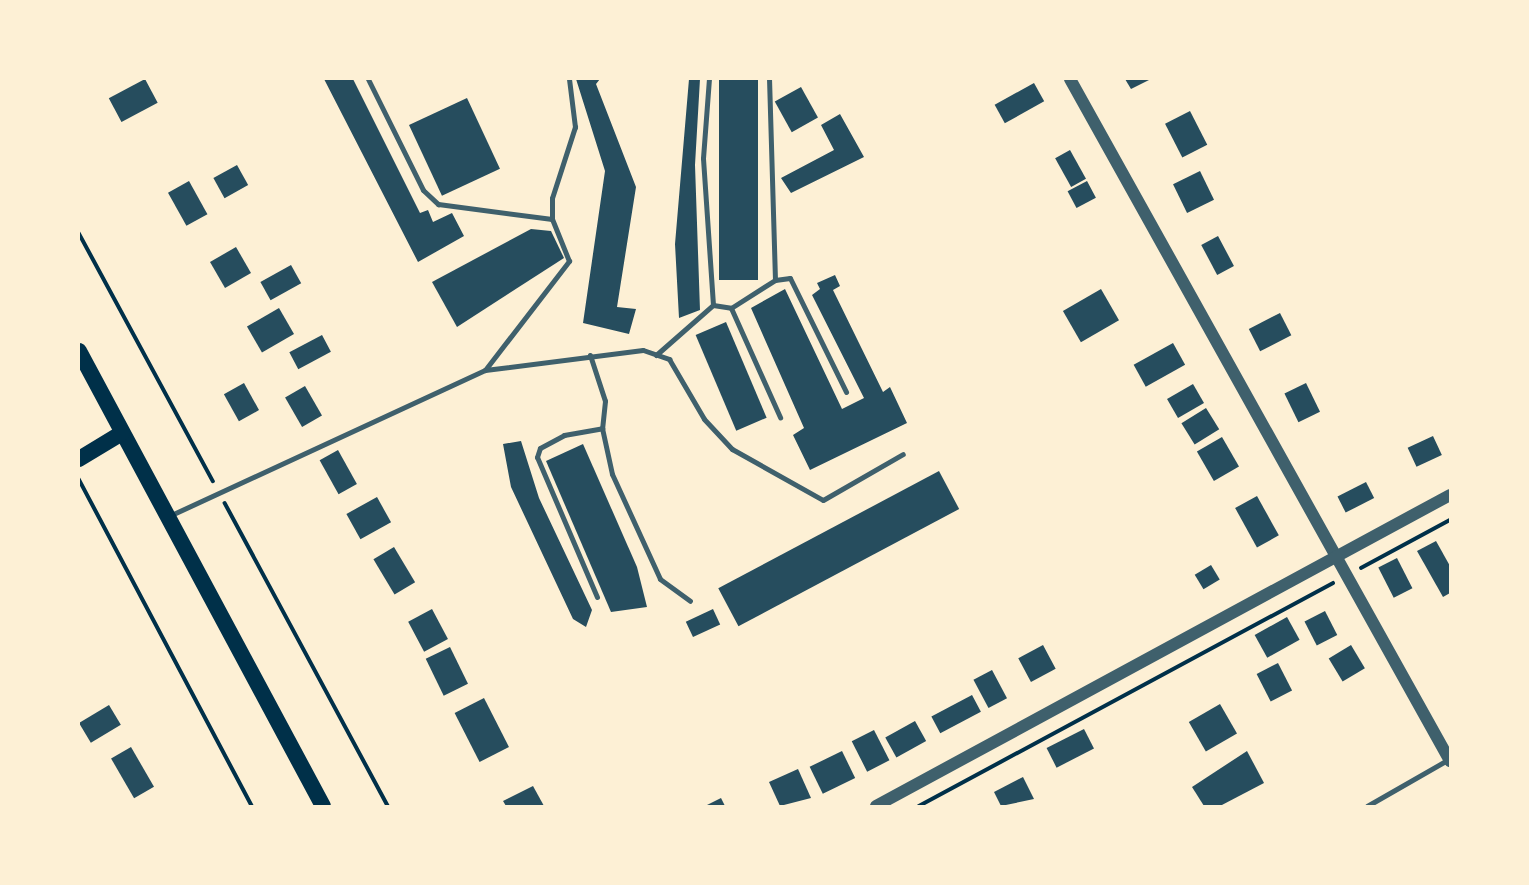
<!DOCTYPE html>
<html>
<head>
<meta charset="utf-8">
<style>
  body { margin:0 }
  #map { position:relative; width:1529px; height:885px; overflow:hidden; background:#fdf0d5; font-family:Inter,sans-serif }
  div>[style] { position:absolute }
  [style*='--x'] { left:calc(var(--x)*1px); top:calc(var(--y)*1px); width:calc(var(--w)*1px); rotate:calc(var(--a)*1deg) }
  .building>* { inset:0; background:#264d5e; transform-origin:0 0 }
  .path>* { height:3.5px; margin:-1.75px; padding:0 1.75px; transform-origin:1.75px; border-radius:1.75px; background:#003049 }
  .service>* { height:5px; margin:-2.5px; padding:0 2.5px; transform-origin:2.5px; border-radius:2.5px; background:#3f606c }
  .tertiary>* { height:12px; margin:-6px; padding:0 6px; transform-origin:6px; border-radius:6px; background:#3f606c }
  .primary>* { height:16px; margin:-8px; padding:0 8px; transform-origin:8px; border-radius:8px; background:#003049 }
  span { translate:-50% -50%; white-space:nowrap; text-align:center; line-height:1.15; -webkit-text-stroke:7px #fdf0d5; paint-order:stroke }
  .frame { position:absolute; inset:0; border:80px solid #fdf0d5; pointer-events:none }
</style>
</head>
<body>
<div id="map">
  <div class="building">
    <div style="left:145px;top:79px;width:27px;height:41px;rotate:62deg"></div>
    <div style="clip-path:polygon(324px 79px,353px 79px,420px 213px,428px 210px,433px 222px,452px 213px,464px 236px,418px 262px)"></div>
    <div style="clip-path:polygon(576px 79px,600px 79px,596px 84px,636px 187px,617px 307px,636px 309px,629px 334px,583px 323px,605px 171px)"></div>
    <div style="clip-path:polygon(689px 79px,700px 79px,695px 165px,700px 310px,679px 318px,675px 244px)"></div>
    <div style="left:719px;top:79px;width:39px;height:201px"></div>
    <div style="clip-path:polygon(1125px 79px,1151px 79px,1131px 89px)"></div>
    <div style="left:1034px;top:83px;width:21px;height:45px;rotate:61deg"></div>
    <div style="left:801px;top:87px;width:35px;height:30px;rotate:61deg"></div>
    <div style="left:467px;top:98px;width:78px;height:64px;rotate:65deg"></div>
    <div style="left:1190px;top:111px;width:38px;height:28px;rotate:63deg"></div>
    <div style="clip-path:polygon(840px 114px,864px 157px,791px 193px,781px 178px,834px 150px,821px 125px)"></div>
    <div style="left:1070px;top:150px;width:33px;height:17px;rotate:61deg"></div>
    <div style="left:237px;top:165px;width:23px;height:27px;rotate:61deg"></div>
    <div style="left:1200px;top:171px;width:32px;height:30px;rotate:64deg"></div>
    <div style="left:189px;top:181px;width:38px;height:24px;rotate:61deg"></div>
    <div style="left:1087px;top:181px;width:19px;height:22px;rotate:62deg"></div>
    <div style="clip-path:polygon(531px 229px,551px 231px,564px 258px,457px 327px,432px 282px)"></div>
    <div style="left:1218px;top:236px;width:34px;height:19px;rotate:62deg"></div>
    <div style="left:236px;top:247px;width:30px;height:30px;rotate:60deg"></div>
    <div style="left:291px;top:265px;width:21px;height:35px;rotate:61deg"></div>
    <div style="clip-path:polygon(835px 275px,840px 286px,833px 290px,883px 392px,890px 387px,907px 423px,810px 470px,793px 435px,804px 428px,751px 308px,785px 289px,842px 409px,864px 398px,812px 295px,820px 289px,817px 283px)"></div>
    <div style="left:1101px;top:289px;width:36px;height:44px;rotate:60deg"></div>
    <div style="left:279px;top:308px;width:30px;height:37px;rotate:60deg"></div>
    <div style="left:1280px;top:313px;width:25px;height:35px;rotate:63deg"></div>
    <div style="left:726px;top:322px;width:104px;height:33px;rotate:67deg"></div>
    <div style="left:322px;top:335px;width:19px;height:37px;rotate:62deg"></div>
    <div style="left:1173px;top:343px;width:25px;height:45px;rotate:61deg"></div>
    <div style="left:244px;top:383px;width:31px;height:23px;rotate:61deg"></div>
    <div style="left:1306px;top:383px;width:32px;height:24px;rotate:64deg"></div>
    <div style="left:1193px;top:384px;width:22px;height:30px;rotate:60deg"></div>
    <div style="left:305px;top:386px;width:34px;height:23px;rotate:60deg"></div>
    <div style="left:1206px;top:408px;width:25px;height:29px;rotate:58deg"></div>
    <div style="left:1433px;top:436px;width:21px;height:28px;rotate:65deg"></div>
    <div style="left:1222px;top:437px;width:34px;height:29px;rotate:60deg"></div>
    <div style="clip-path:polygon(521px 441px,539px 498px,592px 610px,586px 627px,573px 619px,511px 487px,503px 444px)"></div>
    <div style="clip-path:polygon(583px 444px,637px 567px,647px 607px,611px 612px,546px 461px)"></div>
    <div style="left:338px;top:450px;width:39px;height:21px;rotate:61deg"></div>
    <div style="left:939px;top:471px;width:43px;height:250px;rotate:62deg"></div>
    <div style="left:1366px;top:482px;width:18px;height:32px;rotate:63deg"></div>
    <div style="left:1257px;top:496px;width:45px;height:25px;rotate:61deg"></div>
    <div style="left:377px;top:497px;width:29px;height:35px;rotate:61deg"></div>
    <div style="clip-path:polygon(1436px 541px,1450px 566px,1450px 593px,1443px 597px,1417px 551px)"></div>
    <div style="left:394px;top:547px;width:41px;height:24px;rotate:59deg"></div>
    <div style="left:1397px;top:558px;width:34px;height:21px;rotate:63deg"></div>
    <div style="left:1211px;top:565px;width:17px;height:19px;rotate:59deg"></div>
    <div style="left:432px;top:609px;width:34px;height:27px;rotate:62deg"></div>
    <div style="left:713px;top:609px;width:17px;height:30px;rotate:65deg"></div>
    <div style="left:1325px;top:611px;width:27px;height:23px;rotate:63deg"></div>
    <div style="left:1287px;top:617px;width:26px;height:37px;rotate:61deg"></div>
    <div style="left:1043px;top:645px;width:27px;height:28px;rotate:62deg"></div>
    <div style="left:1351px;top:645px;width:27px;height:26px;rotate:59deg"></div>
    <div style="left:450px;top:647px;width:41px;height:27px;rotate:64deg"></div>
    <div style="left:1278px;top:663px;width:31px;height:24px;rotate:63deg"></div>
    <div style="left:992px;top:670px;width:32px;height:21px;rotate:62deg"></div>
    <div style="left:972px;top:695px;width:19px;height:46px;rotate:62deg"></div>
    <div style="left:484px;top:698px;width:55px;height:33px;rotate:63deg"></div>
    <div style="left:1220px;top:704px;width:34px;height:36px;rotate:60deg"></div>
    <div style="left:109px;top:705px;width:23px;height:35px;rotate:59deg"></div>
    <div style="left:915px;top:721px;width:23px;height:34px;rotate:61deg"></div>
    <div style="left:1084px;top:729px;width:22px;height:42px;rotate:63deg"></div>
    <div style="left:874px;top:730px;width:34px;height:25px;rotate:63deg"></div>
    <div style="left:131px;top:747px;width:46px;height:23px;rotate:60deg"></div>
    <div style="left:842px;top:751px;width:30px;height:36px;rotate:64deg"></div>
    <div style="clip-path:polygon(1247px 751px,1264px 783px,1220px 806px,1204px 806px,1192px 787px)"></div>
    <div style="clip-path:polygon(798px 769px,811px 798px,780px 806px,769px 782px)"></div>
    <div style="clip-path:polygon(1023px 777px,1034px 799px,1001px 806px,994px 792px)"></div>
    <div style="clip-path:polygon(533px 786px,544px 806px,506px 806px,503px 801px)"></div>
    <div style="clip-path:polygon(721px 798px,725px 806px,705px 806px)"></div>
  </div>
  <div class="path">
    <div style="--x:79;--y:233;--w:282;--a:61.6"></div>
    <div style="--x:79;--y:479;--w:370;--a:62.1"></div>
    <div style="--x:225;--y:503;--w:344;--a:61.7"></div>
    <div style="--x:1361;--y:568;--w:101;--a:-28.3"></div>
    <div style="--x:919;--y:806;--w:470;--a:-28.3"></div>
  </div>
  <div class="service">
    <div style="--x:368;--y:79;--w:124;--a:63.6"></div>
    <div style="--x:423;--y:190;--w:21;--a:43"></div>
    <div style="--x:438;--y:204;--w:115;--a:7.5"></div>
    <div style="--x:775;--y:280;--w:15;--a:-8"></div>
    <div style="--x:790;--y:278;--w:127;--a:63.8"></div>
    <div style="--x:713;--y:305;--w:18;--a:9"></div>
    <div style="--x:731;--y:308;--w:120;--a:65.8"></div>
    <div style="--x:731;--y:308;--w:52;--a:-32.5"></div>
    <div style="--x:775;--y:280;--w:201;--a:-91.7"></div>
    <div style="--x:590;--y:355;--w:48;--a:71.9"></div>
    <div style="--x:605;--y:401;--w:27;--a:96"></div>
    <div style="--x:602;--y:428;--w:47;--a:77.7"></div>
    <div style="--x:612;--y:474;--w:115;--a:65.4"></div>
    <div style="--x:660;--y:579;--w:37;--a:36"></div>
    <div style="--x:656;--y:355;--w:76;--a:-41.3"></div>
    <div style="--x:713;--y:305;--w:147;--a:-93.9"></div>
    <div style="--x:703;--y:158;--w:79;--a:-85.7"></div>
    <div style="--x:485;--y:370;--w:159;--a:-7.2"></div>
    <div style="--x:643;--y:350;--w:28;--a:19"></div>
    <div style="--x:669;--y:359;--w:69;--a:59.7"></div>
    <div style="--x:704;--y:419;--w:41;--a:47"></div>
    <div style="--x:732;--y:449;--w:104;--a:29.3"></div>
    <div style="--x:823;--y:500;--w:92;--a:-29.9"></div>
    <div style="--x:169;--y:516;--w:348;--a:-24.8"></div>
    <div style="--x:485;--y:370;--w:138;--a:-52.4"></div>
    <div style="--x:569;--y:261;--w:45;--a:-112"></div>
    <div style="--x:552;--y:219;--w:21;--a:-90"></div>
    <div style="--x:552;--y:198;--w:75;--a:-72.1"></div>
    <div style="--x:575;--y:127;--w:48;--a:-97.1"></div>
    <div style="--x:597;--y:597;--w:152;--a:-113.2"></div>
    <div style="--x:537;--y:457;--w:9;--a:-72"></div>
    <div style="--x:540;--y:448;--w:27;--a:-28"></div>
    <div style="--x:564;--y:435;--w:39;--a:-10"></div>
    <div style="--x:1367;--y:806;--w:95;--a:-29.8"></div>
  </div>
  <div class="tertiary">
    <div style="--x:1070;--y:79;--w:781;--a:60.87"></div>
    <div style="--x:876;--y:806;--w:653;--a:-28.45"></div>
  </div>
  <div class="primary">
    <div style="--x:79;--y:351;--w:516;--a:61.8"></div>
    <div style="--x:79;--y:459;--w:50;--a:-31.2"></div>
  </div>
  <div class="frame"></div>
</div>
</body>
</html>
